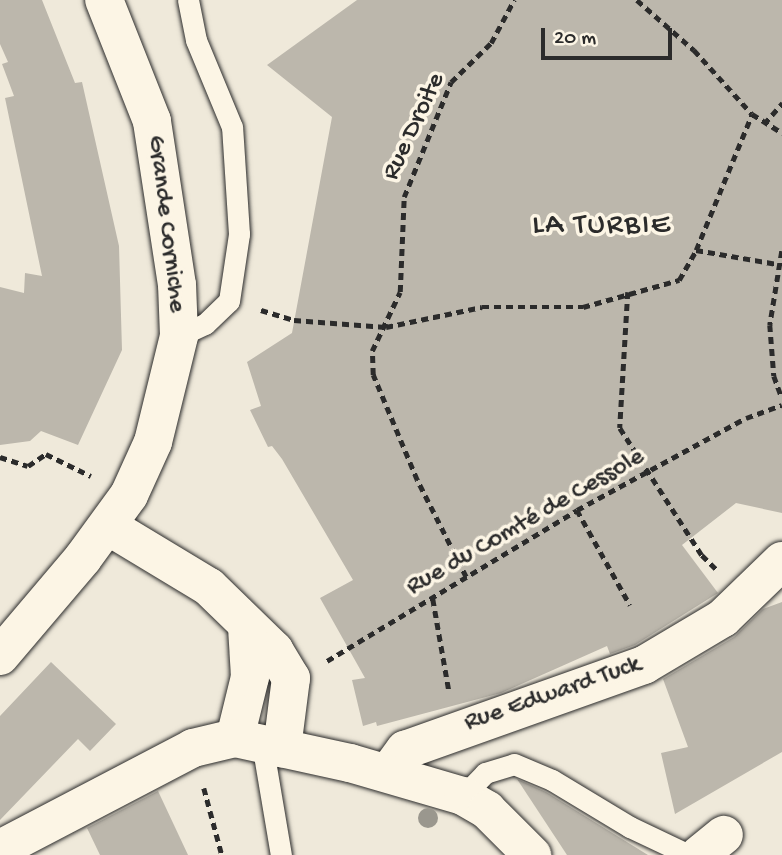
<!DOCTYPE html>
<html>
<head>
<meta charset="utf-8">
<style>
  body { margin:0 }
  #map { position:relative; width:782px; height:855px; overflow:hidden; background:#efe9da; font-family:"Gochi Hand",sans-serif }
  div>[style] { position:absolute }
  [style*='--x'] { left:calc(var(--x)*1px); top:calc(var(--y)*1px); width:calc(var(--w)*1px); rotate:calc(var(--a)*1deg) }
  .building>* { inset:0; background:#bcb7ac }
  .path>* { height:4.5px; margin-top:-2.25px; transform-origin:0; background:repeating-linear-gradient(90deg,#2b2b2b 0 7px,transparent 0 12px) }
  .roads { filter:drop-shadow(0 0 2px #2b2b2b) drop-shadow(0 0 2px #2b2b2b) }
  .lane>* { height:21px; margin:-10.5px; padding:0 10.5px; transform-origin:10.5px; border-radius:10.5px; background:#fcf5e5 }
  .street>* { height:38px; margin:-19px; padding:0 19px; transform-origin:19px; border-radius:19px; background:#fcf5e5 }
  .secondary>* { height:38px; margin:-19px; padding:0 19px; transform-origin:19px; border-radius:19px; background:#fcf5e5 }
  .trees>* { width:20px; height:20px; margin:-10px; border-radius:50%; background:#9a978e }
  span { translate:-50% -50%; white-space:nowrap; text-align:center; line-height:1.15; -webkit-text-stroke:7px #fcf5e5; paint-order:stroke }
  .street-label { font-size:26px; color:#2b2b2b }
  .quarter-label { font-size:30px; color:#2b2b2b; letter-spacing:2px }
  .scale { position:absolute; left:541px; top:28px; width:131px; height:32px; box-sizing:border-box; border:4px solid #2b2b2b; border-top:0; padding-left:9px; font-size:21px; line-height:24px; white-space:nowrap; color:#2b2b2b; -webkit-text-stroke:5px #fcf5e5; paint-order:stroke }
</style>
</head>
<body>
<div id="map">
  <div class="building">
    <div style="clip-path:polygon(0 0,42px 0,75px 83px,82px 82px,119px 246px,122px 350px,78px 445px,41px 431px,30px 441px,0 445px,0 287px,24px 293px,25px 273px,42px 276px,5px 98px,14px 96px,2px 64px,8px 62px,0 44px)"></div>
    <div style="clip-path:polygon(357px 0,782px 0,782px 513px,736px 503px,682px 545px,718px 593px,635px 645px,610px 654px,607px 646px,501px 693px,377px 726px,376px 722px,363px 726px,352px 680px,365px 678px,320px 598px,353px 580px,282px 459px,272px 446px,268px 447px,250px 410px,261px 406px,247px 362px,292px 333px,332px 117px,267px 65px)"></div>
    <div style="clip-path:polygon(782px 602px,782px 752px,675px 814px,661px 753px,688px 747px,663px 679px,734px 637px,763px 609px)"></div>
    <div style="clip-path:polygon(51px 662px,116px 724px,90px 751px,78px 739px,0 820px,0 716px)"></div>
    <div style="clip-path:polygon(517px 779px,546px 792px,648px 855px,567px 855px)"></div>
    <div style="clip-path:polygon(158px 791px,188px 855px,100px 855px,87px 828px)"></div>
  </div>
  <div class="path">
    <div style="--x:637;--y:0;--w:76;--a:41.3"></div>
    <div style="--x:694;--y:50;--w:86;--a:47.8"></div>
    <div style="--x:752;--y:114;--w:36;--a:32"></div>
    <div style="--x:764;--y:124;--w:28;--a:-49"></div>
    <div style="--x:696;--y:250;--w:82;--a:9.8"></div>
    <div style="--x:782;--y:251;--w:75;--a:99.2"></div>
    <div style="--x:770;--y:325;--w:51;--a:85.5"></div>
    <div style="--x:774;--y:376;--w:23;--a:70"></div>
    <div style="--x:628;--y:292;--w:136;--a:93.4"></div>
    <div style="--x:620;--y:428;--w:151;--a:57.2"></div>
    <div style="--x:702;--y:555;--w:20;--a:45"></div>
    <div style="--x:261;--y:310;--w:34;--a:17"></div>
    <div style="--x:294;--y:320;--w:92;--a:4.4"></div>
    <div style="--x:386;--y:327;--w:98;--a:-11.8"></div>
    <div style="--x:482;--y:307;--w:101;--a:0"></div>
    <div style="--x:583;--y:307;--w:100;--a:-15.7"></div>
    <div style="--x:679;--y:280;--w:34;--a:-60"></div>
    <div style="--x:696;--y:250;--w:147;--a:-67.6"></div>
    <div style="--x:0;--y:457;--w:29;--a:18"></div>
    <div style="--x:28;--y:466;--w:22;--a:-34"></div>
    <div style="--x:46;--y:454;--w:50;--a:26.1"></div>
    <div style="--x:577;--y:510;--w:109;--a:60.8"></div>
    <div style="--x:466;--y:577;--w:109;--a:-116.8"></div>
    <div style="--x:417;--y:480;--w:114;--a:-112.7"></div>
    <div style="--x:373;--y:375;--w:24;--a:-92"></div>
    <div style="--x:372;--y:351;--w:65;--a:-64.6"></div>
    <div style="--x:400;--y:292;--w:95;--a:-87.6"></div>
    <div style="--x:404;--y:197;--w:124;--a:-67.8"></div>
    <div style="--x:451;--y:82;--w:56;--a:-44.3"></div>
    <div style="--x:491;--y:43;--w:49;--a:-61.9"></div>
    <div style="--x:433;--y:599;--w:93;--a:80.1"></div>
    <div style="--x:327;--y:661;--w:292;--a:-31.1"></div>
    <div style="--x:577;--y:510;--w:192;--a:-28.6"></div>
    <div style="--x:746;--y:418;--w:38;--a:-20"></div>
    <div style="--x:204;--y:788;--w:69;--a:75"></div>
  </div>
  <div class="roads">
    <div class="lane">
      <div style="--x:179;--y:336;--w:29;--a:-25"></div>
      <div style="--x:205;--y:324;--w:33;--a:-44"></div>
      <div style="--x:229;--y:301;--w:68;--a:-81.5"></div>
      <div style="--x:239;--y:234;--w:107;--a:-93.7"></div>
      <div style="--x:232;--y:127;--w:94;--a:-112.5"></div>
      <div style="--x:196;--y:40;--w:41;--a:-101.3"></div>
      <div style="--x:262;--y:743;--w:114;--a:80.4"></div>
      <div style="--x:463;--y:796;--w:32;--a:-46"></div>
      <div style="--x:485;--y:773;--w:30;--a:-17"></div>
      <div style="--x:514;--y:764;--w:41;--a:22.8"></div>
      <div style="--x:552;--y:780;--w:91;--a:31.1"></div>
      <div style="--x:630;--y:827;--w:65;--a:25.4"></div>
    </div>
    <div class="street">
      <div style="--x:388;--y:773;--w:29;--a:-54"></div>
      <div style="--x:405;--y:750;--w:254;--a:-19.6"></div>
      <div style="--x:644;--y:665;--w:92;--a:-30.7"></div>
      <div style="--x:723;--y:618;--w:82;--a:-44"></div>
      <div style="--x:699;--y:855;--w:32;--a:-39"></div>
    </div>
    <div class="secondary">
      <div style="--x:108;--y:526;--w:118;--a:31.1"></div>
      <div style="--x:209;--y:587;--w:91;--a:44.1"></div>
      <div style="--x:274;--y:650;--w:33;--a:59"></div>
      <div style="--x:291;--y:678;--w:71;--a:97.3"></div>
      <div style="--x:0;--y:656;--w:128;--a:-49.7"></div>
      <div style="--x:83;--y:558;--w:78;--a:-53.9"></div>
      <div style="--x:129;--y:495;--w:58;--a:-65.6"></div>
      <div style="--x:153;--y:442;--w:109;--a:-76.2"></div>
      <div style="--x:179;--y:336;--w:51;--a:-92.2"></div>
      <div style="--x:177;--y:285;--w:166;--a:-98.7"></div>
      <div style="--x:152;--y:121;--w:130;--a:-111.6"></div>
      <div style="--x:235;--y:738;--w:63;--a:-76.2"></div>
      <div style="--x:250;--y:677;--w:51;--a:-93.4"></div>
      <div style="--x:0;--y:849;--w:218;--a:-27.6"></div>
      <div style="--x:193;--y:748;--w:43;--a:-13.4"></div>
      <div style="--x:235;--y:738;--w:118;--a:12.3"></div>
      <div style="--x:350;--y:763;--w:118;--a:16.3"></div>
      <div style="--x:463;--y:796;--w:28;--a:30"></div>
      <div style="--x:487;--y:810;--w:64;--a:45"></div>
    </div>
  </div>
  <div class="trees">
    <div style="left:428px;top:818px"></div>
  </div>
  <div class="street-label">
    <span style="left:415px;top:127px;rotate:-65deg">Rue Droite</span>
    <span style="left:165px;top:224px;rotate:83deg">Grande Corniche</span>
    <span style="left:526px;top:523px;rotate:-30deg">Rue du Comté de Cessole</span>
    <span style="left:553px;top:695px;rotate:-19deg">Rue Edward Tuck</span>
  </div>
  <div class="quarter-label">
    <span style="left:602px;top:227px">LA TURBIE</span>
  </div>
  <div class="scale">20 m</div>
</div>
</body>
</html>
